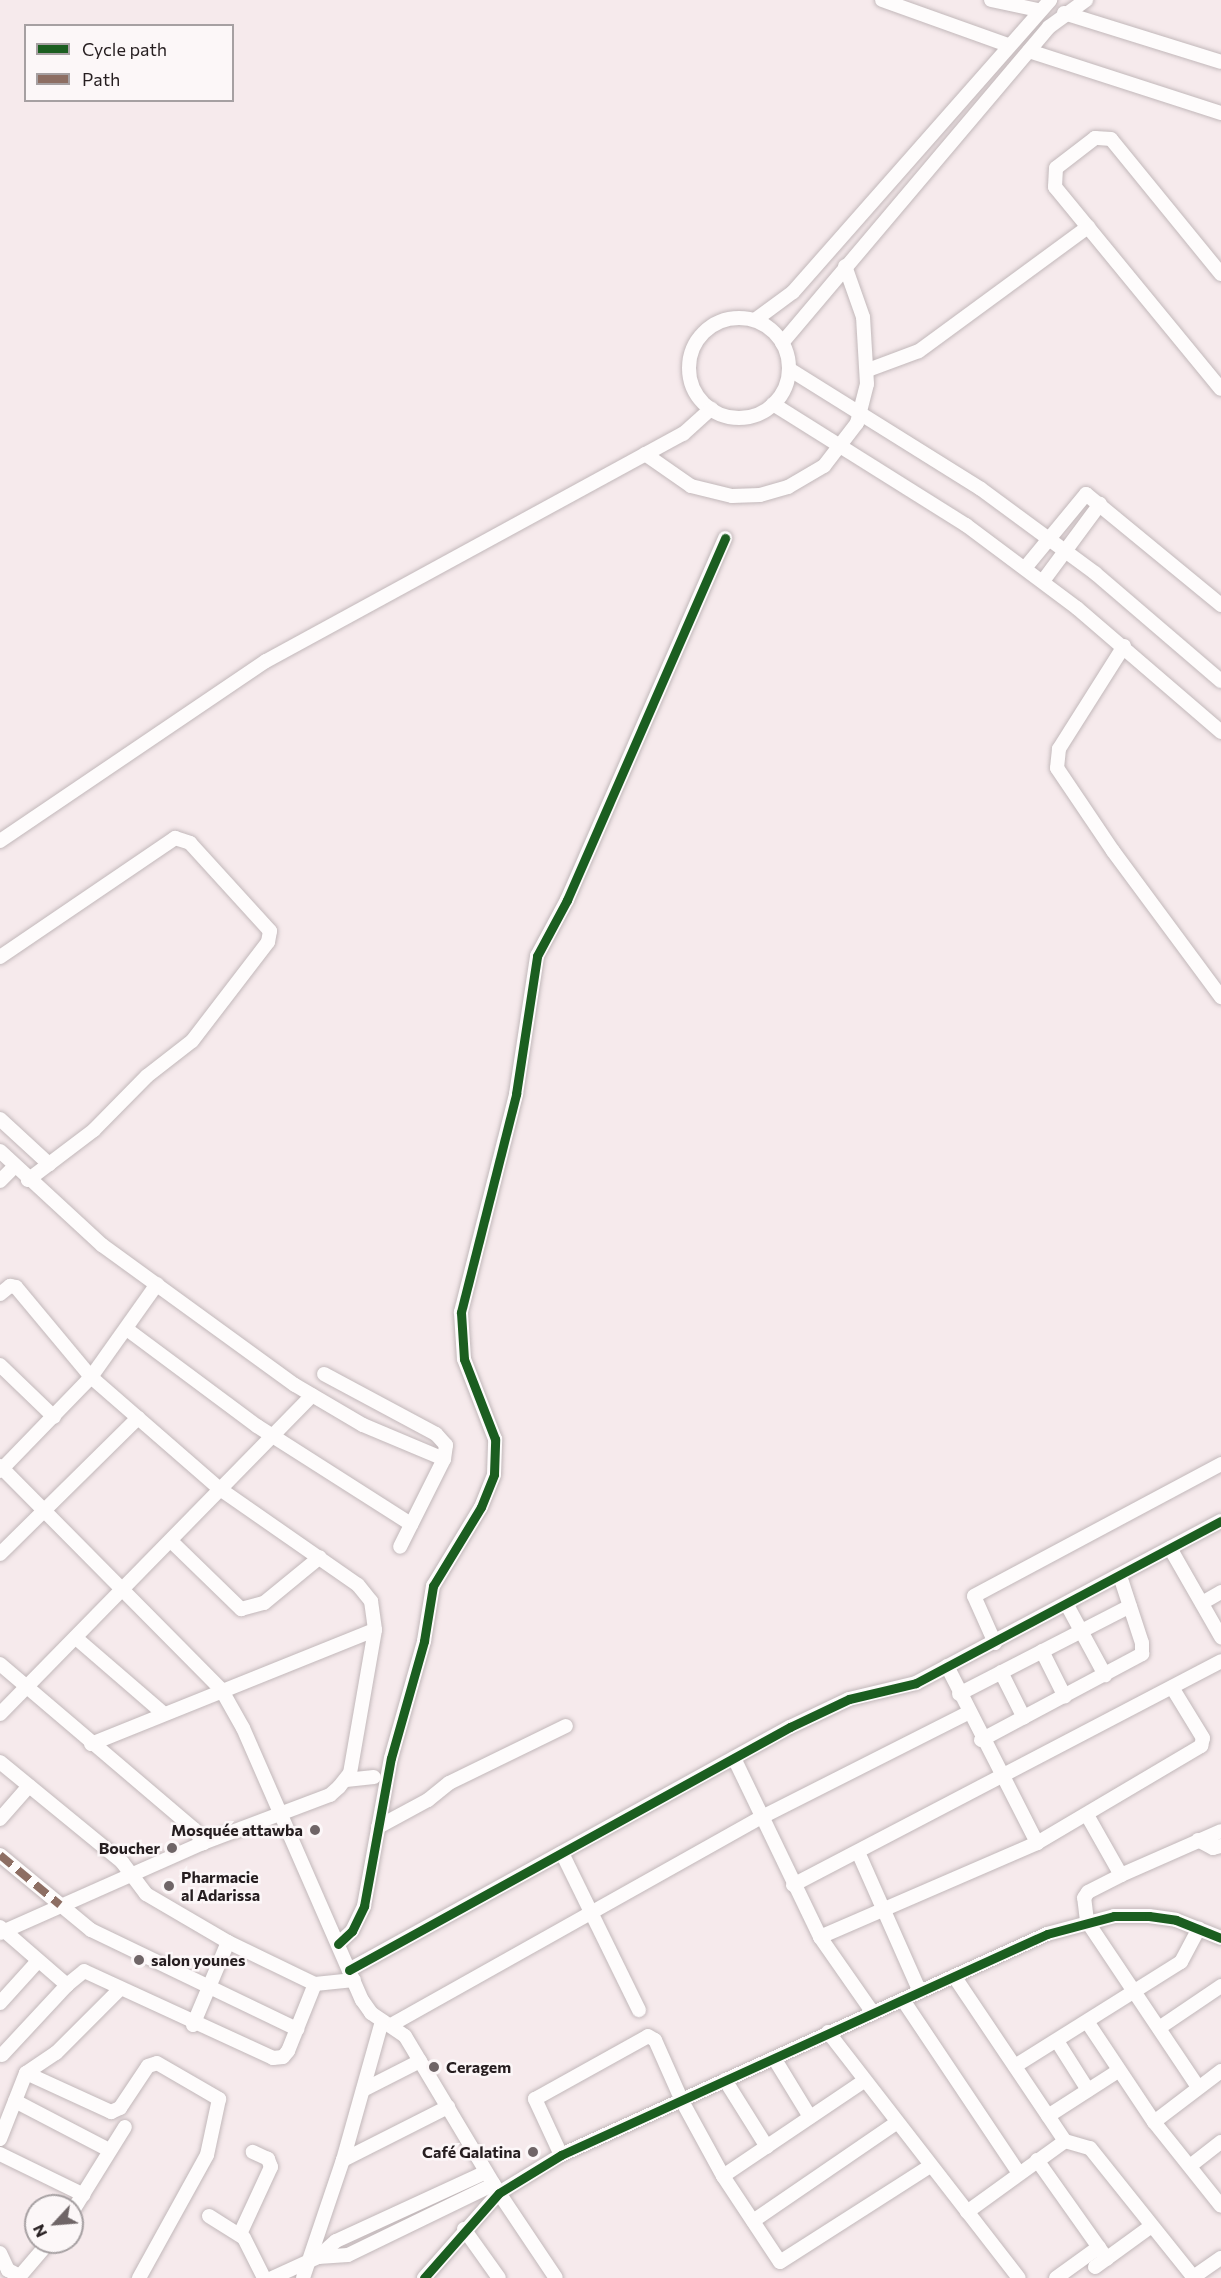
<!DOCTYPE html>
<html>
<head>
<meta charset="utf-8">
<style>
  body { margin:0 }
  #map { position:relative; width:1221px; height:2278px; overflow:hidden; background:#f6eaec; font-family:Commissioner,sans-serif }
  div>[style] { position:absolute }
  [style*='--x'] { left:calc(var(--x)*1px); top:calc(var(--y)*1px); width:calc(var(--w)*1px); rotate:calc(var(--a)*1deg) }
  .roads { filter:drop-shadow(0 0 2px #c2b8ba) drop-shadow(0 0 2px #c2b8ba) }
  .minor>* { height:14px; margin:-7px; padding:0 7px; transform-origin:7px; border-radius:7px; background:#fefcfc }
  .minor>.ring { margin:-7px; padding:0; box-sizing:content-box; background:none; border:14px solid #fefcfc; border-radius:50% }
  .quiet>* { height:8px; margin-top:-4px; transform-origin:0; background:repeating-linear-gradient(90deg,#8d6e63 0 15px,transparent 0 23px) }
  .cycleway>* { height:9px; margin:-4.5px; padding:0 4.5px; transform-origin:4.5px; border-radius:4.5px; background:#1b5e20 }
  .dots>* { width:16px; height:16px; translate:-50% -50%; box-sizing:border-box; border:3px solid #fcf7f8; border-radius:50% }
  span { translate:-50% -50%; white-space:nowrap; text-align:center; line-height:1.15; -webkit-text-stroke:5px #fcf7f8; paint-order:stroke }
  .poi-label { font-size:16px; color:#261e20; font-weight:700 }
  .right { translate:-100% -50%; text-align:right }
  .left { translate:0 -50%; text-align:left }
  .legend { position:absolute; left:24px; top:24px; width:210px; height:78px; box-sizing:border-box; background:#fcf7f8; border:2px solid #a6a0a2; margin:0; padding:8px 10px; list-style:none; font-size:18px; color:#261e20 }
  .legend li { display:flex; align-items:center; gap:12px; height:30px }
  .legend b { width:30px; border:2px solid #a6a0a2 }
  .north { position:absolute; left:24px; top:2194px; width:60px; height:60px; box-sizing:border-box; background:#fcf7f8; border:2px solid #a6a0a2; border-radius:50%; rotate:244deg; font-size:16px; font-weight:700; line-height:24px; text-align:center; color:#261e20 }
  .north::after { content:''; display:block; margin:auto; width:21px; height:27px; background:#6f6567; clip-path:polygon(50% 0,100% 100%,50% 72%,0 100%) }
</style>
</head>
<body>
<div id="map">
  <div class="roads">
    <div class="minor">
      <div style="--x:882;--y:0;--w:134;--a:19.7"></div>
      <div style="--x:991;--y:0;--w:48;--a:12"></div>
      <div style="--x:1064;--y:13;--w:164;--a:17.3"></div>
      <div style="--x:1029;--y:51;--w:202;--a:17.9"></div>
      <div style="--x:1221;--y:274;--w:174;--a:-129.2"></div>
      <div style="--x:1111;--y:139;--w:16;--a:-176"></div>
      <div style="--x:1095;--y:138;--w:49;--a:142.4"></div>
      <div style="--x:1056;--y:168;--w:19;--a:93"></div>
      <div style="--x:1055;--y:187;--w:261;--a:50.6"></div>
      <div class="ring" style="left:689px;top:318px;width:86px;height:86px"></div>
      <div style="--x:755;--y:320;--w:47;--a:-36.4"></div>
      <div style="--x:793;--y:292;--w:389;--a:-48.6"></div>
      <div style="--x:782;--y:343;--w:414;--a:-49.8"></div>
      <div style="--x:1049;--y:27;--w:46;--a:-36.1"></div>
      <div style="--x:789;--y:369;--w:226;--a:32"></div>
      <div style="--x:981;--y:489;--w:142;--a:36.4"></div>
      <div style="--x:1095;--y:573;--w:166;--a:40.6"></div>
      <div style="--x:868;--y:370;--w:54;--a:-20.4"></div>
      <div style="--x:919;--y:351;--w:210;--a:-36.3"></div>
      <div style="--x:773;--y:404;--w:228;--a:32.1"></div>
      <div style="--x:966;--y:525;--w:139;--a:36.8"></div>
      <div style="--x:1077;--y:608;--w:190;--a:40.7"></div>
      <div style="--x:645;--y:454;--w:56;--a:34.8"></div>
      <div style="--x:691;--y:486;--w:42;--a:13.7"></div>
      <div style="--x:732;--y:496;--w:28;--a:-2"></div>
      <div style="--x:760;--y:495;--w:29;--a:-16"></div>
      <div style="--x:788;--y:487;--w:42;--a:-30.3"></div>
      <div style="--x:824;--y:466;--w:54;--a:-52.5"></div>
      <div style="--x:857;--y:423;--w:40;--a:-75.6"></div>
      <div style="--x:867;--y:384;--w:67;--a:-93.4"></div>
      <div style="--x:863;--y:317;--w:54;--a:-109.4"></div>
      <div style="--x:1025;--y:568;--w:96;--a:-50.5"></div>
      <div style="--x:1086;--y:494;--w:175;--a:39.4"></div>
      <div style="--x:1043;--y:581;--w:96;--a:-53.5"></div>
      <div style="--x:1124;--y:646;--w:122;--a:122.3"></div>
      <div style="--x:1059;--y:749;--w:19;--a:96"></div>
      <div style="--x:1057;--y:768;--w:100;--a:56"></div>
      <div style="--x:1113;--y:851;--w:182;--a:53.5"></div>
      <div style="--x:0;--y:841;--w:321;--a:-34.1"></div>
      <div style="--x:266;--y:661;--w:475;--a:-28.6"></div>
      <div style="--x:683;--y:434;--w:38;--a:-42"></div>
      <div style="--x:0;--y:957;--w:212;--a:-34.2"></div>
      <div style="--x:175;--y:838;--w:16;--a:18"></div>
      <div style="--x:190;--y:843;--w:119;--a:47.7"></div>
      <div style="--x:270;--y:931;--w:11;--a:100"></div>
      <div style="--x:268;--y:942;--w:125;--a:127.5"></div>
      <div style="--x:192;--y:1041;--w:57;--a:142.1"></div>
      <div style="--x:147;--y:1076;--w:76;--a:134.5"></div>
      <div style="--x:94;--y:1130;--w:83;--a:142.9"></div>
      <div style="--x:0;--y:1119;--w:67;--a:42.6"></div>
      <div style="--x:0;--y:1151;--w:139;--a:42.7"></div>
      <div style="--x:102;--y:1245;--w:238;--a:36"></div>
      <div style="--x:295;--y:1385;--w:79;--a:30.5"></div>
      <div style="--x:363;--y:1425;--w:88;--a:22.8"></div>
      <div style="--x:0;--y:1181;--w:21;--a:-45"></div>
      <div style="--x:0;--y:1294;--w:13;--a:-39"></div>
      <div style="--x:10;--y:1286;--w:6;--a:9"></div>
      <div style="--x:16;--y:1287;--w:117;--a:50.2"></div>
      <div style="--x:91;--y:1377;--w:171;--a:41"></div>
      <div style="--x:220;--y:1489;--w:168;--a:34.8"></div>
      <div style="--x:358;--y:1585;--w:21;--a:51"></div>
      <div style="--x:371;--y:1601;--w:29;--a:82"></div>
      <div style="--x:375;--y:1630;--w:145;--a:99.9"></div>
      <div style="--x:350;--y:1773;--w:18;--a:128"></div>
      <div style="--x:339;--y:1787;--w:12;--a:138"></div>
      <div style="--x:330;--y:1795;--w:136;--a:159.3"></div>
      <div style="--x:203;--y:1843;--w:222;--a:156.1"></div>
      <div style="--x:128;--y:1330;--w:161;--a:36.7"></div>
      <div style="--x:257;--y:1426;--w:183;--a:32.5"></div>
      <div style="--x:0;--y:1365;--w:75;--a:43.9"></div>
      <div style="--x:324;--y:1374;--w:127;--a:28.2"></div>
      <div style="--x:436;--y:1434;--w:15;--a:48"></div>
      <div style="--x:446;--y:1445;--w:14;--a:98"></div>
      <div style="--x:444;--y:1459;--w:98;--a:116.6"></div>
      <div style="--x:0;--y:1466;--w:314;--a:45.3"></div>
      <div style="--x:221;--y:1689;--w:45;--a:60.6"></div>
      <div style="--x:243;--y:1728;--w:297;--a:66.4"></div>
      <div style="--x:362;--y:2000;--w:16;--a:55"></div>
      <div style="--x:371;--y:2013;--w:41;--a:34.1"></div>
      <div style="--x:405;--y:2036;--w:183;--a:59.1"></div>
      <div style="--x:499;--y:2193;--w:102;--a:56.2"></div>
      <div style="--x:0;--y:1471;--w:131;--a:-45.9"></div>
      <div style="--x:91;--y:1377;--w:114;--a:-54.6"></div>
      <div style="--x:171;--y:1541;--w:98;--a:44.2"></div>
      <div style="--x:241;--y:1609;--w:24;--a:-15"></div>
      <div style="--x:264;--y:1603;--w:72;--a:-39.4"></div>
      <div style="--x:1170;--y:1548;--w:103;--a:60.2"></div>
      <div style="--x:0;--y:1554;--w:194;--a:-44.6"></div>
      <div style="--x:1202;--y:1603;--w:22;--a:-30"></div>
      <div style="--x:1067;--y:1605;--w:80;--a:61.5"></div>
      <div style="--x:76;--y:1638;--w:115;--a:40.8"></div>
      <div style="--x:995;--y:1643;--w:51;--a:-114.1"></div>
      <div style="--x:974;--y:1596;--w:280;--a:-28.1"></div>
      <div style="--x:1042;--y:1651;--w:51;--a:63.4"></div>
      <div style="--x:0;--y:1664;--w:255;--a:40.4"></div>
      <div style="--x:194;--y:1829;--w:17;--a:57"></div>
      <div style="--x:947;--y:1666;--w:199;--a:63"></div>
      <div style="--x:1001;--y:1672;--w:51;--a:63.4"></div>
      <div style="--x:959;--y:1694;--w:192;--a:-27.2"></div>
      <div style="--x:0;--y:1714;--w:446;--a:-45.6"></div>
      <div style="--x:981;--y:1740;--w:183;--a:-28.1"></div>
      <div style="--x:1142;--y:1654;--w:11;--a:-90"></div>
      <div style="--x:1142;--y:1643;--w:71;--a:-108.2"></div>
      <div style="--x:91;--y:1744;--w:306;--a:-21.9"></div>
      <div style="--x:734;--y:1758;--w:199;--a:64.3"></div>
      <div style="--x:820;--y:1937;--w:93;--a:55.1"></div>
      <div style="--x:0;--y:1762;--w:158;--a:39.3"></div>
      <div style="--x:122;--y:1862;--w:40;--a:53"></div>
      <div style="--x:146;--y:1894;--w:95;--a:30.3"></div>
      <div style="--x:228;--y:1942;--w:97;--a:25.8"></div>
      <div style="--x:315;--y:1984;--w:39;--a:-6"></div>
      <div style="--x:346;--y:1780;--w:28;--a:-6"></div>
      <div style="--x:1087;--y:1815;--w:69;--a:60.5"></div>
      <div style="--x:0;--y:1819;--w:44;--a:-48.7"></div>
      <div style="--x:378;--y:1827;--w:57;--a:-28.4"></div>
      <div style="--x:428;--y:1800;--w:27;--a:-39"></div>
      <div style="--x:449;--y:1783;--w:130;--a:-26"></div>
      <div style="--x:1198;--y:1840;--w:17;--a:28"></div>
      <div style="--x:1213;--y:1848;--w:8;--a:-14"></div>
      <div style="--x:858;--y:1852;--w:153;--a:66.1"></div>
      <div style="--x:562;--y:1853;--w:175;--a:63.9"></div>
      <div style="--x:0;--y:1855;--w:118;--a:39.5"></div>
      <div style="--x:91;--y:1930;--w:229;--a:25.7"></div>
      <div style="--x:793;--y:1885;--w:483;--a:-27.6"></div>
      <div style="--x:0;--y:1927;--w:89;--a:40.9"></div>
      <div style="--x:67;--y:1985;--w:22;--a:-39"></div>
      <div style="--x:84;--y:1971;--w:208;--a:24.7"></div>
      <div style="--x:273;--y:2058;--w:10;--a:-6"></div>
      <div style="--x:283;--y:2057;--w:8;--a:-50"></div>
      <div style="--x:288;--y:2051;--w:72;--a:-68.1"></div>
      <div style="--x:820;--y:1937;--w:236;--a:-23.4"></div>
      <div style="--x:1037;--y:1843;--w:191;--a:-30.6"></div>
      <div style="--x:1201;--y:1746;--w:8;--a:-76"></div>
      <div style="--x:1203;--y:1738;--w:57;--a:-121.5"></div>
      <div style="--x:338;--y:1944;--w:19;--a:-43"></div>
      <div style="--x:352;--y:1931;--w:28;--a:-64"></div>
      <div style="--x:364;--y:1906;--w:150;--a:-79.7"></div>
      <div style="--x:391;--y:1758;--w:122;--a:-74.2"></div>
      <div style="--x:424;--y:1641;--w:56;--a:-80.7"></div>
      <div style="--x:433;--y:1586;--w:92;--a:-58.7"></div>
      <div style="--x:481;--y:1507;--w:35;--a:-68"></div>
      <div style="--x:494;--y:1474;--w:35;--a:-88"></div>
      <div style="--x:495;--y:1439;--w:86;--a:-111.2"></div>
      <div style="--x:464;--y:1359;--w:47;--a:-93.7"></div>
      <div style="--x:461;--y:1312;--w:225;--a:-75.8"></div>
      <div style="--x:516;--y:1094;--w:140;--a:-81.3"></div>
      <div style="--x:537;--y:956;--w:64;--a:-61.8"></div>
      <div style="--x:567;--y:900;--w:395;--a:-66.4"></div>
      <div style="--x:349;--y:1970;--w:504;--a:-28.86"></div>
      <div style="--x:790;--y:1727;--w:65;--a:-25.4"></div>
      <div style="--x:849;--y:1699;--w:69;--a:-13.4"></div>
      <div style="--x:916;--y:1683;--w:345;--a:-28"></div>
      <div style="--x:954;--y:1976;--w:199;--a:56.1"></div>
      <div style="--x:903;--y:2000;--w:208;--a:56.2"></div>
      <div style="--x:0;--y:2003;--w:57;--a:-47.9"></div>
      <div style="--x:1088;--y:2023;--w:119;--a:56.3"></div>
      <div style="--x:1154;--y:2122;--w:107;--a:51.4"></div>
      <div style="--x:193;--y:2025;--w:90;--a:-67.1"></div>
      <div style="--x:391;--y:2025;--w:425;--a:-29.3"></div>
      <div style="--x:762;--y:1817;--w:231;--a:-26.8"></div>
      <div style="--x:1159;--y:2028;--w:75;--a:-34.1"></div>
      <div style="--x:828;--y:2032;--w:311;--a:52.2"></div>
      <div style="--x:1057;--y:2041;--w:58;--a:57.7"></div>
      <div style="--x:2;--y:2055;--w:96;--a:-47.1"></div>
      <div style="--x:774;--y:2058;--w:69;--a:58.6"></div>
      <div style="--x:1015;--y:2066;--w:196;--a:-32.1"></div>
      <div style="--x:1181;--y:1962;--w:38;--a:-62"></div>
      <div style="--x:26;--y:2073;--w:94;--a:24.6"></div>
      <div style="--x:111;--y:2112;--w:10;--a:-24"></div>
      <div style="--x:120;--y:2108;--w:50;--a:-56.3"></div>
      <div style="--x:148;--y:2066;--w:9;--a:-18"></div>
      <div style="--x:157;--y:2063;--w:72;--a:30.1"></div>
      <div style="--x:219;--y:2099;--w:57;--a:102.1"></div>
      <div style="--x:207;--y:2155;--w:141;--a:118.9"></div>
      <div style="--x:725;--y:2080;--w:79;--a:57.9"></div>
      <div style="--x:1198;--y:2087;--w:200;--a:-123.8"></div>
      <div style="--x:1087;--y:1921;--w:23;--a:-97"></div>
      <div style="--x:1084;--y:1898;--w:7;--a:-56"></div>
      <div style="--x:1088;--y:1892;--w:37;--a:-27"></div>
      <div style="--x:1121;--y:1875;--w:109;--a:-23.7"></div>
      <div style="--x:363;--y:2090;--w:64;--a:-27"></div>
      <div style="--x:15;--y:2101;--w:106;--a:27.5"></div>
      <div style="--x:1048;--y:2116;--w:83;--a:-32.7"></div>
      <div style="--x:1154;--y:2122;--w:84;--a:-37.3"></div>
      <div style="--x:0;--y:2139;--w:71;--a:-68.5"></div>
      <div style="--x:26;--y:2073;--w:36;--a:-34"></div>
      <div style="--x:56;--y:2053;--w:91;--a:-45"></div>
      <div style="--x:0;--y:2154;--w:93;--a:26"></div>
      <div style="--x:561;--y:2155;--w:62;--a:-114.9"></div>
      <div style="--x:535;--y:2099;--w:129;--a:-29.1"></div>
      <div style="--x:648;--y:2036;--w:8;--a:30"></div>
      <div style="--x:655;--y:2040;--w:67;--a:66.1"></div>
      <div style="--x:682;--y:2101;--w:85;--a:61.3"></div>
      <div style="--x:723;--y:2176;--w:103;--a:56.5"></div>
      <div style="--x:780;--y:2262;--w:178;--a:-32.6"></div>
      <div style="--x:343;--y:2160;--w:118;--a:-26.8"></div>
      <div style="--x:1037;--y:2160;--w:121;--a:54.7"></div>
      <div style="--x:1190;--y:2166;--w:39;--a:-38"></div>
      <div style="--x:723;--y:2176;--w:170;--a:-34"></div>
      <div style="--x:72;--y:2212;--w:100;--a:-58.1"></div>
      <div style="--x:967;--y:2212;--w:121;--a:-35.9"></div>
      <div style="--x:1065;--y:2141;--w:26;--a:16"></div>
      <div style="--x:1090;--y:2148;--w:166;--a:51.3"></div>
      <div style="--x:209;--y:2216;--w:41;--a:32.2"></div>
      <div style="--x:244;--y:2238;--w:45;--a:63.4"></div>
      <div style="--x:753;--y:2221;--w:173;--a:-34.4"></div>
      <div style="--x:464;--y:2229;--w:60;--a:54.5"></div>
      <div style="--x:240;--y:2234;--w:74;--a:-65.2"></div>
      <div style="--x:271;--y:2167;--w:9;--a:-111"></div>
      <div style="--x:268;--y:2159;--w:17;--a:-155"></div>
      <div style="--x:0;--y:2253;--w:19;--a:65"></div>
      <div style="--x:8;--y:2270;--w:13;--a:27"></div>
      <div style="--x:20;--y:2276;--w:45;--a:-49.5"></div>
      <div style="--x:318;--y:2257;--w:30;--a:-4"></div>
      <div style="--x:348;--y:2255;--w:162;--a:-25.9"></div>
      <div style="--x:1095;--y:2267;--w:68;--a:-36"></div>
      <div style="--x:272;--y:2278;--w:51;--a:-24.5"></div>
      <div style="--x:318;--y:2257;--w:24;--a:-42"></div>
      <div style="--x:336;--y:2241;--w:165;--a:-24.7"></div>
      <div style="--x:303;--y:2278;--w:125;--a:-71.3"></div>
      <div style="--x:343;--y:2160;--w:144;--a:-74.3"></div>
      <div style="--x:424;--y:2278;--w:113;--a:-48.6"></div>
      <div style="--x:499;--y:2193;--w:73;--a:-31.5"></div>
      <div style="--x:561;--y:2155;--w:534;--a:-24.45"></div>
      <div style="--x:1047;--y:1934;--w:69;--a:-15"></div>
      <div style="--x:1114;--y:1916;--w:35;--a:0"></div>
      <div style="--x:1149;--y:1916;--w:27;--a:8"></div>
      <div style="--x:1176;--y:1920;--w:48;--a:21.8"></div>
      <div style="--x:1056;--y:2278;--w:53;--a:-35.8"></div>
      <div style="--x:1192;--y:2278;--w:35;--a:-35"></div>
    </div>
  </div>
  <div class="quiet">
    <div style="--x:0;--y:1855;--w:78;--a:39.8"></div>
  </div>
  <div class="cycleway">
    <div style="--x:338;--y:1944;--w:19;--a:-43"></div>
    <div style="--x:352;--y:1931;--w:28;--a:-64"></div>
    <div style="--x:364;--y:1906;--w:150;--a:-79.7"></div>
    <div style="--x:391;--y:1758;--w:122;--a:-74.2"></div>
    <div style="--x:424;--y:1641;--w:56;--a:-80.7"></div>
    <div style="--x:433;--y:1586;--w:92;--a:-58.7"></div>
    <div style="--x:481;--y:1507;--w:35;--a:-68"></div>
    <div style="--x:494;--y:1474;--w:35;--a:-88"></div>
    <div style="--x:495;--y:1439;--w:86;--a:-111.2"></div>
    <div style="--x:464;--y:1359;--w:47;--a:-93.7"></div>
    <div style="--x:461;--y:1312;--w:225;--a:-75.8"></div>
    <div style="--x:516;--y:1094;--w:140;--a:-81.3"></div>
    <div style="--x:537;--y:956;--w:64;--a:-61.8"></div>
    <div style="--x:567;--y:900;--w:395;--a:-66.4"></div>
    <div style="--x:349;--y:1970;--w:504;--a:-28.86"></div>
    <div style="--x:790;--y:1727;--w:65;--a:-25.4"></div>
    <div style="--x:849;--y:1699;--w:69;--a:-13.4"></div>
    <div style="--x:916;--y:1683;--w:345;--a:-28"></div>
    <div style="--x:424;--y:2278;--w:113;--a:-48.6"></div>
    <div style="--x:499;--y:2193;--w:73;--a:-31.5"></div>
    <div style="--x:561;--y:2155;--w:534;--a:-24.45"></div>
    <div style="--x:1047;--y:1934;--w:69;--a:-15"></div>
    <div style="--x:1114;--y:1916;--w:35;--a:0"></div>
    <div style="--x:1149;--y:1916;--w:27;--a:8"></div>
    <div style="--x:1176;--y:1920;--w:48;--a:21.8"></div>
  </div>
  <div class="dots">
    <div style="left:315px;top:1830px;background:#6f6567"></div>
    <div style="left:172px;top:1848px;background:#6f6567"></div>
    <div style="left:169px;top:1886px;background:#6f6567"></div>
    <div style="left:139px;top:1960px;background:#6f6567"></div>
    <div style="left:434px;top:2067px;background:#6f6567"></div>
    <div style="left:533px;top:2152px;background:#6f6567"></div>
  </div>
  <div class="poi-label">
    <span class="right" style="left:303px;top:1830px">Mosquée attawba</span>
    <span class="right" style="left:160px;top:1848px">Boucher</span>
    <span class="left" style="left:181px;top:1886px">Pharmacie<br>al Adarissa</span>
    <span class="left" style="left:151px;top:1960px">salon younes</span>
    <span class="left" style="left:446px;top:2067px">Ceragem</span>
    <span class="right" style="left:521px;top:2152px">Café Galatina</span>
  </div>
  <ul class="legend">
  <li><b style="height:8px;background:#1b5e20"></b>Cycle path</li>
  <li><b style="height:8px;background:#8d6e63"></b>Path</li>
  </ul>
  <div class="north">N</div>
</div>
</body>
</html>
